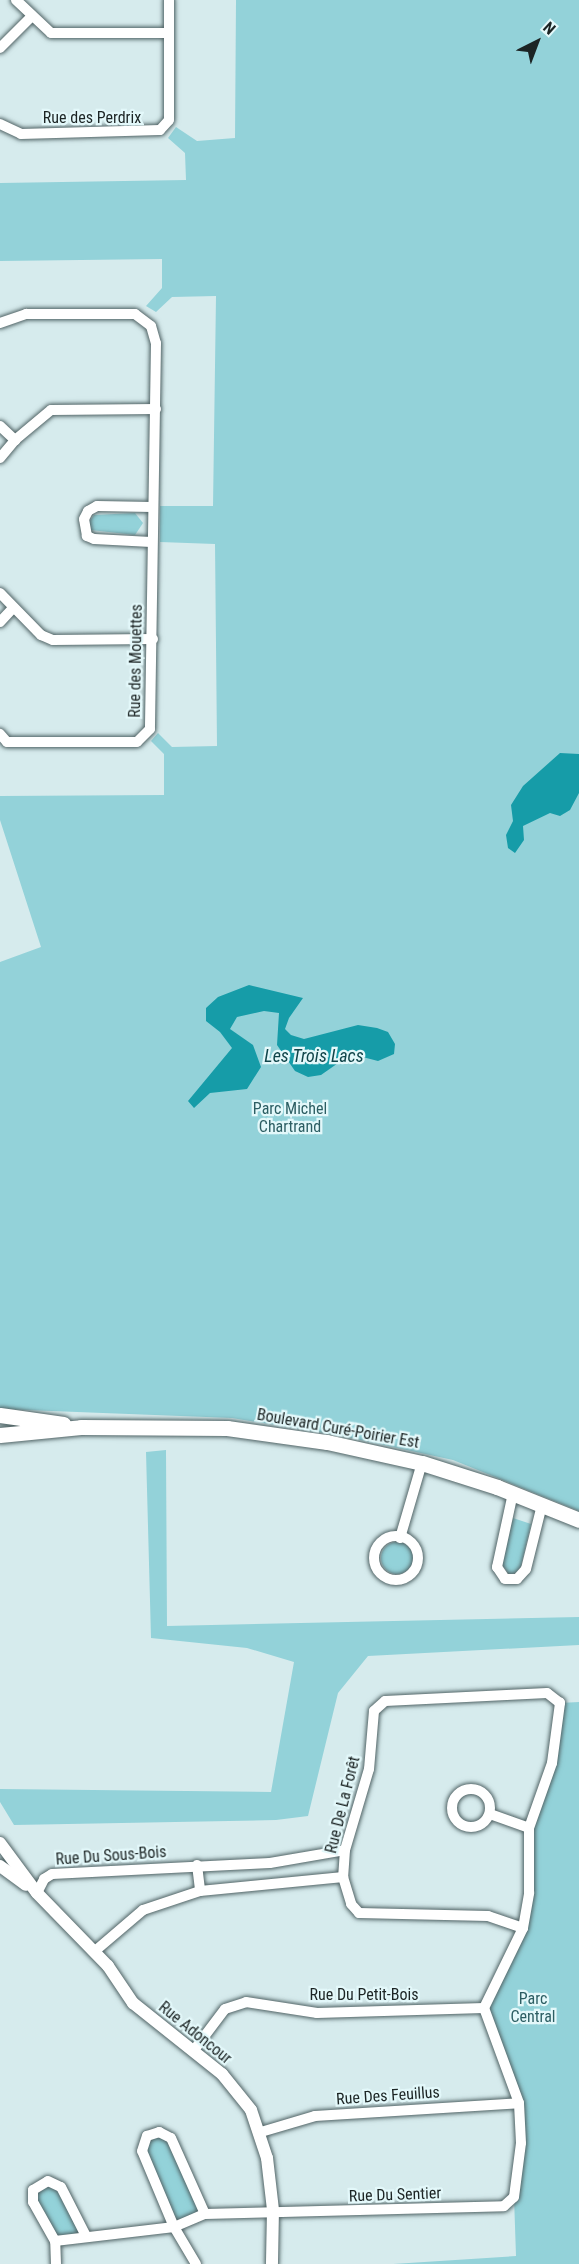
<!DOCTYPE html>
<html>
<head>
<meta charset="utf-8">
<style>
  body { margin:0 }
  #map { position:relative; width:579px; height:2264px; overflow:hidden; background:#d6ebed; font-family:"Roboto Condensed",sans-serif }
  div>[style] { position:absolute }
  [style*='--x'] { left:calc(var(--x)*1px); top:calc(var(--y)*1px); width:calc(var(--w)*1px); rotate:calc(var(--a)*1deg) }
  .green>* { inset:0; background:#93d2d9 }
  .round { border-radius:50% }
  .water>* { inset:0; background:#169ca8 }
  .roads { filter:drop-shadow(0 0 2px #516466) drop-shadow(0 0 2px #516466) }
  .minor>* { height:10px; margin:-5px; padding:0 5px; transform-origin:5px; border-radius:5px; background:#fff }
  .minor>.ring { margin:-5px; padding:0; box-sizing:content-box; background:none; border:10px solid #fff; border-radius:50% }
  .tertiary>* { height:12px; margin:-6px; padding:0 6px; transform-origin:6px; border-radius:6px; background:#fff }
  .secondary>* { height:15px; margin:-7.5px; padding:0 7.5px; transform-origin:7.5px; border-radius:7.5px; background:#fff }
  span { translate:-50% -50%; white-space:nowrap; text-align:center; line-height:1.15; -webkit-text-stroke:4.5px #e3f8fa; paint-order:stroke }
  .street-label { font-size:16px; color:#1c2424 }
  .park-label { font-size:16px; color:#2c5e63 }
  .water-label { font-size:18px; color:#10454a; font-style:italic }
  .north { position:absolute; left:507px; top:12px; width:60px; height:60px; -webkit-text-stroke:4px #e3f8fa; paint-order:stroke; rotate:42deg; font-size:16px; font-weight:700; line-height:24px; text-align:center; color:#1c2424 }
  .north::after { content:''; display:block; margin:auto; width:21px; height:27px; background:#1c2424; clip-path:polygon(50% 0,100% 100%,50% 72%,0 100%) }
</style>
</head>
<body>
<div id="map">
  <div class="green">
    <div style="clip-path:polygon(236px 0,579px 0,579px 1511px,453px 1460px,342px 1436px,232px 1418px,0 1409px,0 962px,41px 947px,0 820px,0 796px,164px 795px,164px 754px,151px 741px,158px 733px,172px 747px,217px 746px,215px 544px,160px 542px,160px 506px,213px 506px,216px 296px,172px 297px,156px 312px,146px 306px,162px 288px,162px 259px,0 261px,0 183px,186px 180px,185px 153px,168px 138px,176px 127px,197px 141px,235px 138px)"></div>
    <div style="clip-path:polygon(135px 513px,143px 523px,135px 535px,91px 530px,89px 522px,94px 515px)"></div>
    <div style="clip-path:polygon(166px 1450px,167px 1626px,579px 1617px,579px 1645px,368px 1656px,338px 1693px,308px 1816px,276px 1820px,14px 1825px,0 1802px,0 1789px,271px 1792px,294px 1662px,247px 1648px,151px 1638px,146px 1452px)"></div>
    <div style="clip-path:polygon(513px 1518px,531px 1524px,520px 1570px,510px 1575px,502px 1565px)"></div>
    <div class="round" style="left:381px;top:1542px;width:32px;height:32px"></div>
    <div style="clip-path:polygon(579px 1702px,579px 2264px,393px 2264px,516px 2256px,514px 2197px,519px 2103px,484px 2008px,523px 1928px,529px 1828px,552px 1763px,560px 1703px)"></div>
    <div style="clip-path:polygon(158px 2135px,169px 2140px,201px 2212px,176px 2224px,145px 2151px,150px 2138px)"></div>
    <div style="clip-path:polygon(48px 2184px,59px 2189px,82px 2234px,57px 2238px,36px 2201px,36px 2192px)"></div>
  </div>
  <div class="water">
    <div style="clip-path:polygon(560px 753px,579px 754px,579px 793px,570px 810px,560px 816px,550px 813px,523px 826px,524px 840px,515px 853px,508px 848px,506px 835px,513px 821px,511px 805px,523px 786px)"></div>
    <div style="clip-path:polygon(249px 985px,303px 998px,289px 1018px,285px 1029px,291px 1035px,304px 1039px,358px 1025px,377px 1028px,388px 1032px,395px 1044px,394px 1054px,378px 1061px,351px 1054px,321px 1075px,308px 1077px,295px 1071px,277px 1045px,279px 1013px,264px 1011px,237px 1017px,230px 1029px,253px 1045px,261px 1067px,247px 1089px,210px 1093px,194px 1108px,188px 1101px,232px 1048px,220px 1032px,206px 1021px,206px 1008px,218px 997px)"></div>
  </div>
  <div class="roads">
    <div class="minor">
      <div style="--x:16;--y:0;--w:48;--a:43.3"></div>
      <div style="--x:51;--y:33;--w:118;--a:0"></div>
      <div style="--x:0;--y:48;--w:42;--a:-45"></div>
      <div style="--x:0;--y:124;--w:23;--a:25"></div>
      <div style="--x:21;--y:134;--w:139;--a:-1.6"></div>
      <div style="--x:160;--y:130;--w:13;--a:-48"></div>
      <div style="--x:169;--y:120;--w:120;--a:-90"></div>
      <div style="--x:0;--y:323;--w:28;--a:-19"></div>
      <div style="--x:26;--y:314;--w:109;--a:0"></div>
      <div style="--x:135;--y:314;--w:20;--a:37"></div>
      <div style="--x:151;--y:326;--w:18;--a:74"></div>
      <div style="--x:156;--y:343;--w:386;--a:90.9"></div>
      <div style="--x:150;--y:729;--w:18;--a:135"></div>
      <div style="--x:137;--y:742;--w:130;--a:180"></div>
      <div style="--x:7;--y:742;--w:11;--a:-131"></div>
      <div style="--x:0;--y:426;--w:21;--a:43"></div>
      <div style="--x:0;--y:458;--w:23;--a:-50"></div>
      <div style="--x:15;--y:440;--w:47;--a:-39.8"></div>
      <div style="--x:51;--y:410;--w:105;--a:-0.5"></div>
      <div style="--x:151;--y:542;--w:57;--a:-177"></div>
      <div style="--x:94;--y:539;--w:8;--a:-157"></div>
      <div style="--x:87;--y:536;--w:17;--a:-100"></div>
      <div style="--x:84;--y:519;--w:9;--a:-63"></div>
      <div style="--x:88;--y:511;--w:10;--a:-29"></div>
      <div style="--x:97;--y:506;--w:55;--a:1"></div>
      <div style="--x:0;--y:593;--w:59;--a:45.7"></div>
      <div style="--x:41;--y:635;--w:13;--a:23"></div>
      <div style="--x:53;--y:640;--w:100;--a:-0.6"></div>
      <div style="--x:0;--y:622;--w:19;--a:-47"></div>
      <div style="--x:513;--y:1493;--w:76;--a:102.2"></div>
      <div style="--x:497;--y:1567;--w:14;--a:56"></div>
      <div style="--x:505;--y:1579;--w:12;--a:0"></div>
      <div style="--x:517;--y:1579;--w:13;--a:-48"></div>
      <div style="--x:526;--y:1569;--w:66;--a:-76"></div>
      <div class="ring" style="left:374px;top:1536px;width:34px;height:34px"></div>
      <div style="--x:400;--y:1538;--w:78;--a:-73.7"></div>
      <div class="ring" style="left:452px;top:1789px;width:28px;height:28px"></div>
      <div style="--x:490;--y:1814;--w:41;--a:19.7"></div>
      <div style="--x:197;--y:1865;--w:26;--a:83"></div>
      <div style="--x:37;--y:1893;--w:16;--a:-63"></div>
      <div style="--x:44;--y:1879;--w:9;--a:-32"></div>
      <div style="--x:52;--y:1874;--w:218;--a:-2.9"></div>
      <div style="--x:270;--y:1863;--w:76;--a:-9.8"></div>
      <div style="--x:95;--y:1951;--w:63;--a:-40.5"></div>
      <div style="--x:143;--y:1910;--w:60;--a:-18.4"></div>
      <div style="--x:200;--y:1891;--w:144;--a:-5.6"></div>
      <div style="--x:194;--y:2050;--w:51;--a:-52.9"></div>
      <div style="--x:225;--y:2009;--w:22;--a:-18"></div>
      <div style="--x:246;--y:2002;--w:72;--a:8.8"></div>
      <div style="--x:317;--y:2013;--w:167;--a:-1.7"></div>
      <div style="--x:261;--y:2132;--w:56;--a:-16.5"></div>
      <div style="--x:315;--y:2116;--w:204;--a:-3.6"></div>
      <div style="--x:55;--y:2241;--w:120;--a:-6.7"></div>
      <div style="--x:174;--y:2227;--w:34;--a:-23"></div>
      <div style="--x:205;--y:2214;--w:299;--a:-1.5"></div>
      <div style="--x:504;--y:2206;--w:13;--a:-42"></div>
      <div style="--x:514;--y:2197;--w:54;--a:-82.6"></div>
      <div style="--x:521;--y:2143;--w:40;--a:-92.9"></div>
      <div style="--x:519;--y:2103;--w:101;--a:-110.2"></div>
      <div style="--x:484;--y:2008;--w:89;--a:-64"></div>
      <div style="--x:523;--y:1928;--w:36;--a:-80"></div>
      <div style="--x:529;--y:1893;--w:65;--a:-90"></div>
      <div style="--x:529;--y:1828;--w:69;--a:-70.5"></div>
      <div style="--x:552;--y:1763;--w:61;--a:-82.4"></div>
      <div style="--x:560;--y:1703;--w:16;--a:-142"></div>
      <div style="--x:547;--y:1693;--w:162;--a:177.2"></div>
      <div style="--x:385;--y:1701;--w:15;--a:138"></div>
      <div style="--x:374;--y:1711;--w:58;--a:94.9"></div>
      <div style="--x:369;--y:1769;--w:84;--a:106.5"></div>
      <div style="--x:345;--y:1850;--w:27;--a:94"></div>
      <div style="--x:343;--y:1877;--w:28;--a:73"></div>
      <div style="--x:351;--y:1904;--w:12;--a:48"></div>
      <div style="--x:359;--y:1913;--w:129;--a:1.3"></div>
      <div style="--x:488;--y:1916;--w:37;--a:19"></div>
      <div style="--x:56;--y:2264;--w:23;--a:-92"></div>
      <div style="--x:55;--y:2241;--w:45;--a:-119.4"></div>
      <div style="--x:33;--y:2202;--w:12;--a:-90"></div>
      <div style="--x:33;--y:2190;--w:17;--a:-31"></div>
      <div style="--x:48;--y:2181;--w:14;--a:25"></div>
      <div style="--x:61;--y:2187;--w:55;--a:63"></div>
      <div style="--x:196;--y:2264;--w:43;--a:-120.7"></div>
      <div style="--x:174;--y:2227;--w:82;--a:-112.8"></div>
      <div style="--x:142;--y:2151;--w:16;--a:-72"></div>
      <div style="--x:147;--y:2136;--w:13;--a:-18"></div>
      <div style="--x:159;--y:2132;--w:13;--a:27"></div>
      <div style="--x:171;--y:2138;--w:83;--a:65.9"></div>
    </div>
    <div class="tertiary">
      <div style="--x:0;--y:1843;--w:62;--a:53.5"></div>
      <div style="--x:37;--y:1893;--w:102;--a:45.8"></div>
      <div style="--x:108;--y:1966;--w:45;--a:56"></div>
      <div style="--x:133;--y:2003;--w:114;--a:38.6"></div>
      <div style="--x:222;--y:2074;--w:46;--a:51.1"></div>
      <div style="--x:251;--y:2110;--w:51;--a:71.6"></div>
      <div style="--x:267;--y:2158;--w:52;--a:83.4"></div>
      <div style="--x:273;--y:2210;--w:54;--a:91.1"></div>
      <div style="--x:0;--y:1866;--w:32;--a:36"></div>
    </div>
    <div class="secondary">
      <div style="--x:0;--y:1415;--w:64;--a:8.1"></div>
      <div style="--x:0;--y:1435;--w:81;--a:-5.6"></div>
      <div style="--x:81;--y:1427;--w:146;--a:0.4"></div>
      <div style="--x:227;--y:1428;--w:101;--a:8"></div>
      <div style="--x:327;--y:1442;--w:97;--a:12.5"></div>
      <div style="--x:422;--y:1463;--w:79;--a:17.7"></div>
      <div style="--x:497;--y:1487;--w:88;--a:21.9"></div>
    </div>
  </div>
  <div class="street-label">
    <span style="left:92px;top:118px">Rue des Perdrix</span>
    <span style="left:136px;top:661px;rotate:-89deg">Rue des Mouettes</span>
    <span style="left:338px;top:1429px;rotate:10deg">Boulevard Curé-Poirier Est</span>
    <span style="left:343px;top:1805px;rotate:-76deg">Rue De La Forêt</span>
    <span style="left:111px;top:1856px;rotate:-4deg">Rue Du Sous-Bois</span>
    <span style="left:364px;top:1995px">Rue Du Petit-Bois</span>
    <span style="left:195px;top:2033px;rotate:39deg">Rue Adoncour</span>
    <span style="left:388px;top:2096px;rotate:-4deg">Rue Des Feuillus</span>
    <span style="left:395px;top:2195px;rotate:-2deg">Rue Du Sentier</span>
  </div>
  <div class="park-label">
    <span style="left:290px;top:1118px">Parc Michel<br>Chartrand</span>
    <span style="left:533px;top:2008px">Parc<br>Central</span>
  </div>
  <div class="water-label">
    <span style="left:314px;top:1056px">Les Trois Lacs</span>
  </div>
  <div class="north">N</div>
</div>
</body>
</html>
